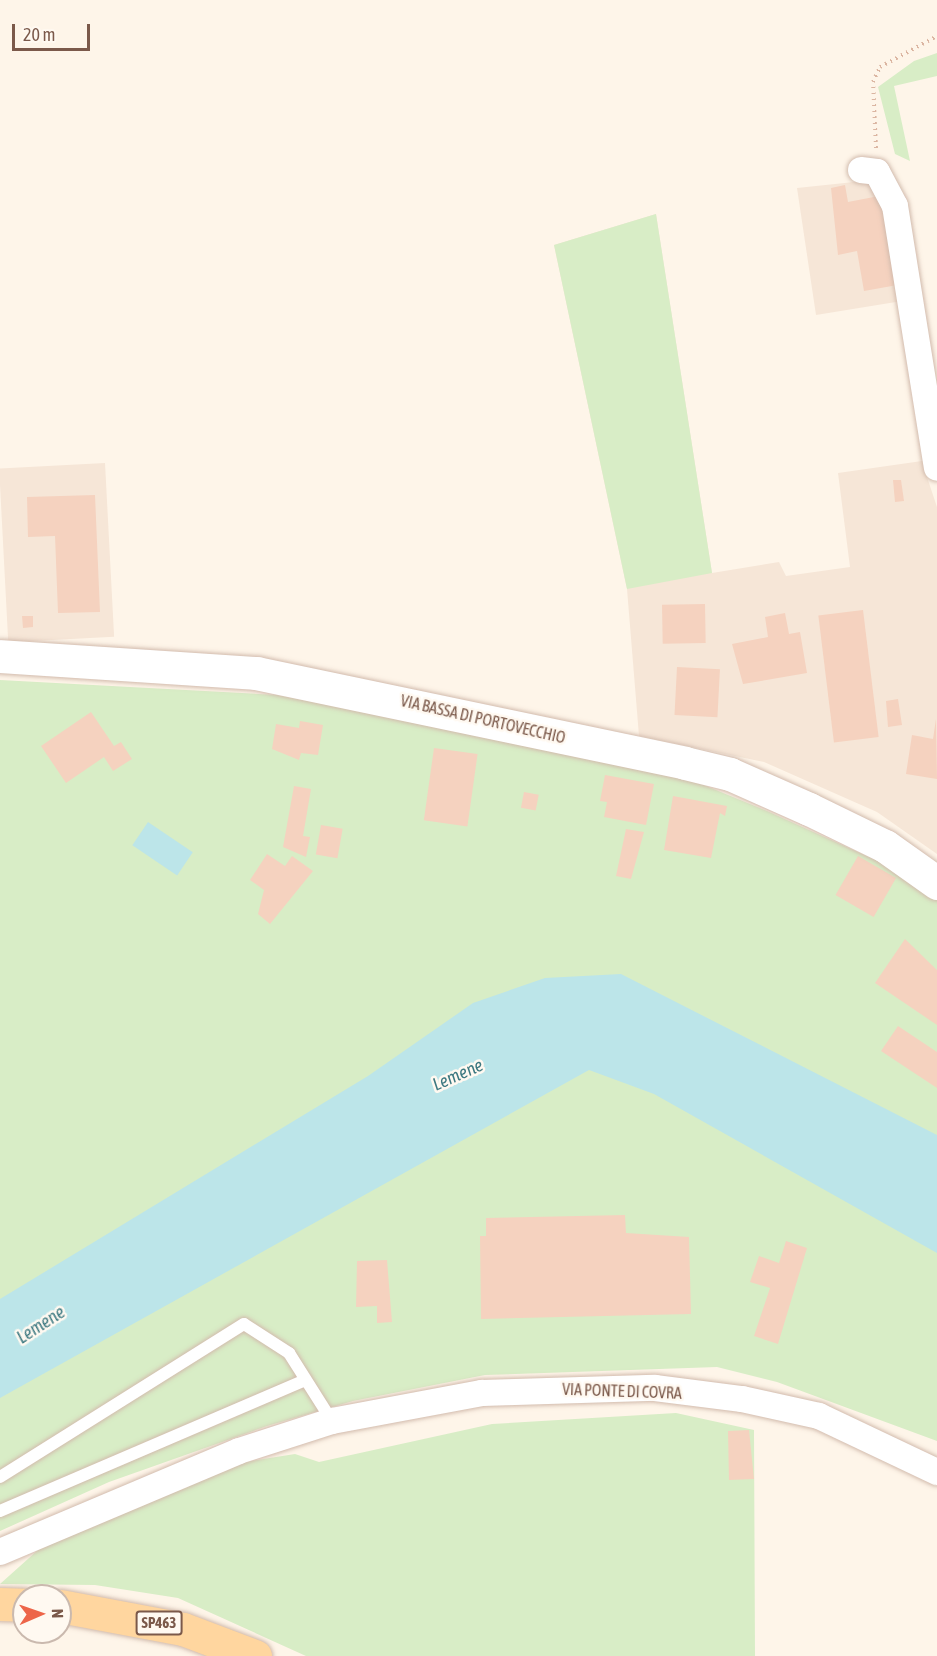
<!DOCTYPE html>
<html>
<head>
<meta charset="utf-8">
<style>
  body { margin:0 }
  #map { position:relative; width:937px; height:1656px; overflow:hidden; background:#fef5e9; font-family:"Asap Condensed",sans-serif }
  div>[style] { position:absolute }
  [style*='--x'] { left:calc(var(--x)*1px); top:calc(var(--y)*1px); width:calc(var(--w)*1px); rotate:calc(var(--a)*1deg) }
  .residential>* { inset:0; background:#f6e6d7; transform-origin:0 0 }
  .green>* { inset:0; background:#d8edc6 }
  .water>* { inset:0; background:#bce5e9; transform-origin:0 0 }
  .building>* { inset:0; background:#f5d2bf; transform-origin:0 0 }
  .path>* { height:4px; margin-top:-2px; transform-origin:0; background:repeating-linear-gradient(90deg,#dbb5a1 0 1.5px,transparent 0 6px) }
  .roads { filter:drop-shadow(0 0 2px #d2bbad) drop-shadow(0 0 2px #d2bbad) }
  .lane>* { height:12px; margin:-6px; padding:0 6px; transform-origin:6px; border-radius:6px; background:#fff }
  .street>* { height:26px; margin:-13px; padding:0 13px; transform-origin:13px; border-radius:13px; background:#fff }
  .secondary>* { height:33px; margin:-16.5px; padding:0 16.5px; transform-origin:16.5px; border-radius:16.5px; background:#fff }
  .primary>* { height:33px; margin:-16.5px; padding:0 16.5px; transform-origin:16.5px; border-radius:16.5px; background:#ffd69f }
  span { translate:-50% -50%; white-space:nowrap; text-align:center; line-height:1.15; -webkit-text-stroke:5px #fff9f1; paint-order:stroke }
  .shield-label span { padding:2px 4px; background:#fff9f1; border:2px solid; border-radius:4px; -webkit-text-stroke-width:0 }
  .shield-label { font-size:15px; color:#7b594a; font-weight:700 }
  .street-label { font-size:16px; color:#7b594a }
  .water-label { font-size:18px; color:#3c7880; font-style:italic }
  .north { position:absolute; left:12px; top:1584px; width:60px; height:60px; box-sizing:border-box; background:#fff9f1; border:2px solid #cab9ae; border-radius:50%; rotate:88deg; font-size:16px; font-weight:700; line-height:24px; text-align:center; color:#7b594a }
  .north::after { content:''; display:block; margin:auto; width:21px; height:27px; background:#ed6549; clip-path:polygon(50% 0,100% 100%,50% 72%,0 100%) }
  .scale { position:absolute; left:12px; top:24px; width:78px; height:27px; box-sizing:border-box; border:3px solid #7b594a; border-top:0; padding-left:8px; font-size:18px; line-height:21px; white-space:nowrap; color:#7b594a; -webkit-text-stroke:4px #fff9f1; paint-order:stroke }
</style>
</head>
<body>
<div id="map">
  <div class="residential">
    <div style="clip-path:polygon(873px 180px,902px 301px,816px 315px,797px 188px)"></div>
    <div style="clip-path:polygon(656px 214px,712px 573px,779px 562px,786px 576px,850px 567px,838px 473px,929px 460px,926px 474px,937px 507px,937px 854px,877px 812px,764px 762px,639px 736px,627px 589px,554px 245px)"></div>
    <div style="left:105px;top:463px;width:174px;height:106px;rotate:87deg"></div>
  </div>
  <div class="green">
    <div style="clip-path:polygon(937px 53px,937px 76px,894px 86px,910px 161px,895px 154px,878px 87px,914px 61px)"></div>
    <div style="clip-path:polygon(656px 214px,712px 573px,627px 589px,554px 245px)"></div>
    <div style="clip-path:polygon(0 680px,277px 695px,608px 759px,694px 781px,767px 811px,891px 867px,937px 900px,937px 1441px,777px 1382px,717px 1367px,485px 1375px,353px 1401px,267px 1426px,109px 1482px,0 1531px)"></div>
    <div style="clip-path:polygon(676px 1413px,754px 1430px,755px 1656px,306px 1656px,178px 1598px,95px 1585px,0 1584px,58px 1532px,239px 1463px,295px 1454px,319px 1462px,492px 1424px)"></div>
  </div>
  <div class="water">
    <div style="left:148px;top:822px;width:54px;height:28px;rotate:34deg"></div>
    <div style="clip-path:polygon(621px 974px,937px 1135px,937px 1253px,654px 1094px,589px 1070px,0 1398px,0 1299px,368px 1076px,473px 1003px,545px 978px)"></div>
  </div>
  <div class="building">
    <div style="clip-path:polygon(845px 185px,848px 202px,879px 196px,903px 284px,864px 291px,857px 251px,838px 255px,831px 188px)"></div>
    <div style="clip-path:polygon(893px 480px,901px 480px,904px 501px,895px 502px)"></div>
    <div style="clip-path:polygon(95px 495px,100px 612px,58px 613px,55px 536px,28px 537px,27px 497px)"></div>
    <div style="left:705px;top:604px;width:39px;height:43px;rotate:89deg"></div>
    <div style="left:863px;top:610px;width:128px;height:45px;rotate:83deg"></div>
    <div style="clip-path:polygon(785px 613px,789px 634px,800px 632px,807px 673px,743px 684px,732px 644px,768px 637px,765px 617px)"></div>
    <div style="clip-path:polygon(22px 616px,33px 616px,33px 627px,23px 628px)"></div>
    <div style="left:677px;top:667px;width:43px;height:48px;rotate:3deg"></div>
    <div style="clip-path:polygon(898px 699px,902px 725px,888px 727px,886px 701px)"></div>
    <div style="clip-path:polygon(91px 712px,114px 746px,121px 742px,132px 759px,113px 771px,104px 757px,66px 783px,41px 746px)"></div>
    <div style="clip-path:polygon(936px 719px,937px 779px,906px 774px,912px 735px,933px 739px)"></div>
    <div style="clip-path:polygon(300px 721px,323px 725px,318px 755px,301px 753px,299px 760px,272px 749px,276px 724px,299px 728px)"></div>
    <div style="left:434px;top:748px;width:44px;height:73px;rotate:8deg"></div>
    <div style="clip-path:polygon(605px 775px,654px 784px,646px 825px,604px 817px,607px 802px,600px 801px)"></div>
    <div style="clip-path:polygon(294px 786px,311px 789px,303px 836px,310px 837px,306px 857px,283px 847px)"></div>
    <div style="left:524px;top:792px;width:15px;height:16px;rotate:11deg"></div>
    <div style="clip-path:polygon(673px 796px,727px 806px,725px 816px,720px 813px,711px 858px,664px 850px)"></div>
    <div style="left:321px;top:825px;width:22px;height:30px;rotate:10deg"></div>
    <div style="clip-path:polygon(626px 829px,644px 832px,631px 879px,616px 876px)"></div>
    <div style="clip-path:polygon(267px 854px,285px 866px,292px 856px,313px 871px,270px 924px,258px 914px,264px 890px,250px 880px)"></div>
    <div style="left:858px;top:856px;width:44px;height:45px;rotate:30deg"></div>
    <div style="clip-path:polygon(905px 939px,937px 970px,937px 1025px,875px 983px)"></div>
    <div style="clip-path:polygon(898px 1026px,937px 1052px,937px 1088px,881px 1051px)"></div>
    <div style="clip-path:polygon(625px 1215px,626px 1233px,689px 1237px,691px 1314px,481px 1319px,480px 1236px,486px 1236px,486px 1218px)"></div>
    <div style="clip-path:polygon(786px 1241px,807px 1248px,778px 1344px,754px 1336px,770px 1288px,750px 1282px,759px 1256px,779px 1263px)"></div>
    <div style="clip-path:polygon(387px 1260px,392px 1322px,377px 1323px,377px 1306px,356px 1307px,357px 1261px)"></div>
    <div style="clip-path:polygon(749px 1430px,754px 1479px,729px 1480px,728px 1431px)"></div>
  </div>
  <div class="path">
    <div style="--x:876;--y:148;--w:66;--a:-92.6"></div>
    <div style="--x:873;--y:82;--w:17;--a:-65"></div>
    <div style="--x:880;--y:67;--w:65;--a:-28.5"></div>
  </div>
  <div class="roads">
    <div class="lane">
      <div style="--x:0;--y:1477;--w:288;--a:-32.1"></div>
      <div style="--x:244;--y:1324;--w:54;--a:32.8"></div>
      <div style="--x:289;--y:1353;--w:80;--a:57.7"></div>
      <div style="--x:0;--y:1511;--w:331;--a:-23.2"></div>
    </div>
    <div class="street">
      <div style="--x:861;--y:170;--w:16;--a:7"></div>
      <div style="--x:877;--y:172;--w:38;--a:62"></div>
      <div style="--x:895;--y:206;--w:265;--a:80.9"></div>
      <div style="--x:0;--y:1552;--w:259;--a:-22.9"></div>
      <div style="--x:239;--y:1451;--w:98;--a:-17.9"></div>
      <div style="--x:332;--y:1421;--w:153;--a:-10.6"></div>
      <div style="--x:482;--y:1393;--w:173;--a:-1.7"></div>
      <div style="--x:655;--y:1388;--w:88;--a:7.2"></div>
      <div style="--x:742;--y:1399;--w:79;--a:12.4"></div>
      <div style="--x:819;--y:1416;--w:131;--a:25.4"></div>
    </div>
    <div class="secondary">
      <div style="--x:0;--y:656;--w:257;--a:3.8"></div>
      <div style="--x:256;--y:673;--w:438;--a:11.8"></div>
      <div style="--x:685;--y:763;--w:46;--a:13.7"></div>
      <div style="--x:730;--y:774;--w:86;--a:23.9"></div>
      <div style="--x:809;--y:809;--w:85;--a:26"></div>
      <div style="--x:885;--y:846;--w:64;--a:35.4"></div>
    </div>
    <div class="primary">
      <div style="--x:0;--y:1604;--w:24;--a:2"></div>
      <div style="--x:60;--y:1606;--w:125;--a:10.6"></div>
      <div style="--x:183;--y:1629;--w:77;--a:20.6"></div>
    </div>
  </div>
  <div class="shield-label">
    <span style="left:159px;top:1623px">SP463</span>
  </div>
  <div class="street-label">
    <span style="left:483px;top:719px;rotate:13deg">VIA BASSA DI PORTOVECCHIO</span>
    <span style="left:622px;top:1391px;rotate:2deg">VIA PONTE DI COVRA</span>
  </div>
  <div class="water-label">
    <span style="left:458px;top:1075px;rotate:-24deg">Lemene</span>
    <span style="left:41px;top:1325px;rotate:-33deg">Lemene</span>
  </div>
  <div class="north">N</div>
  <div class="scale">20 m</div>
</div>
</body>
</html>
